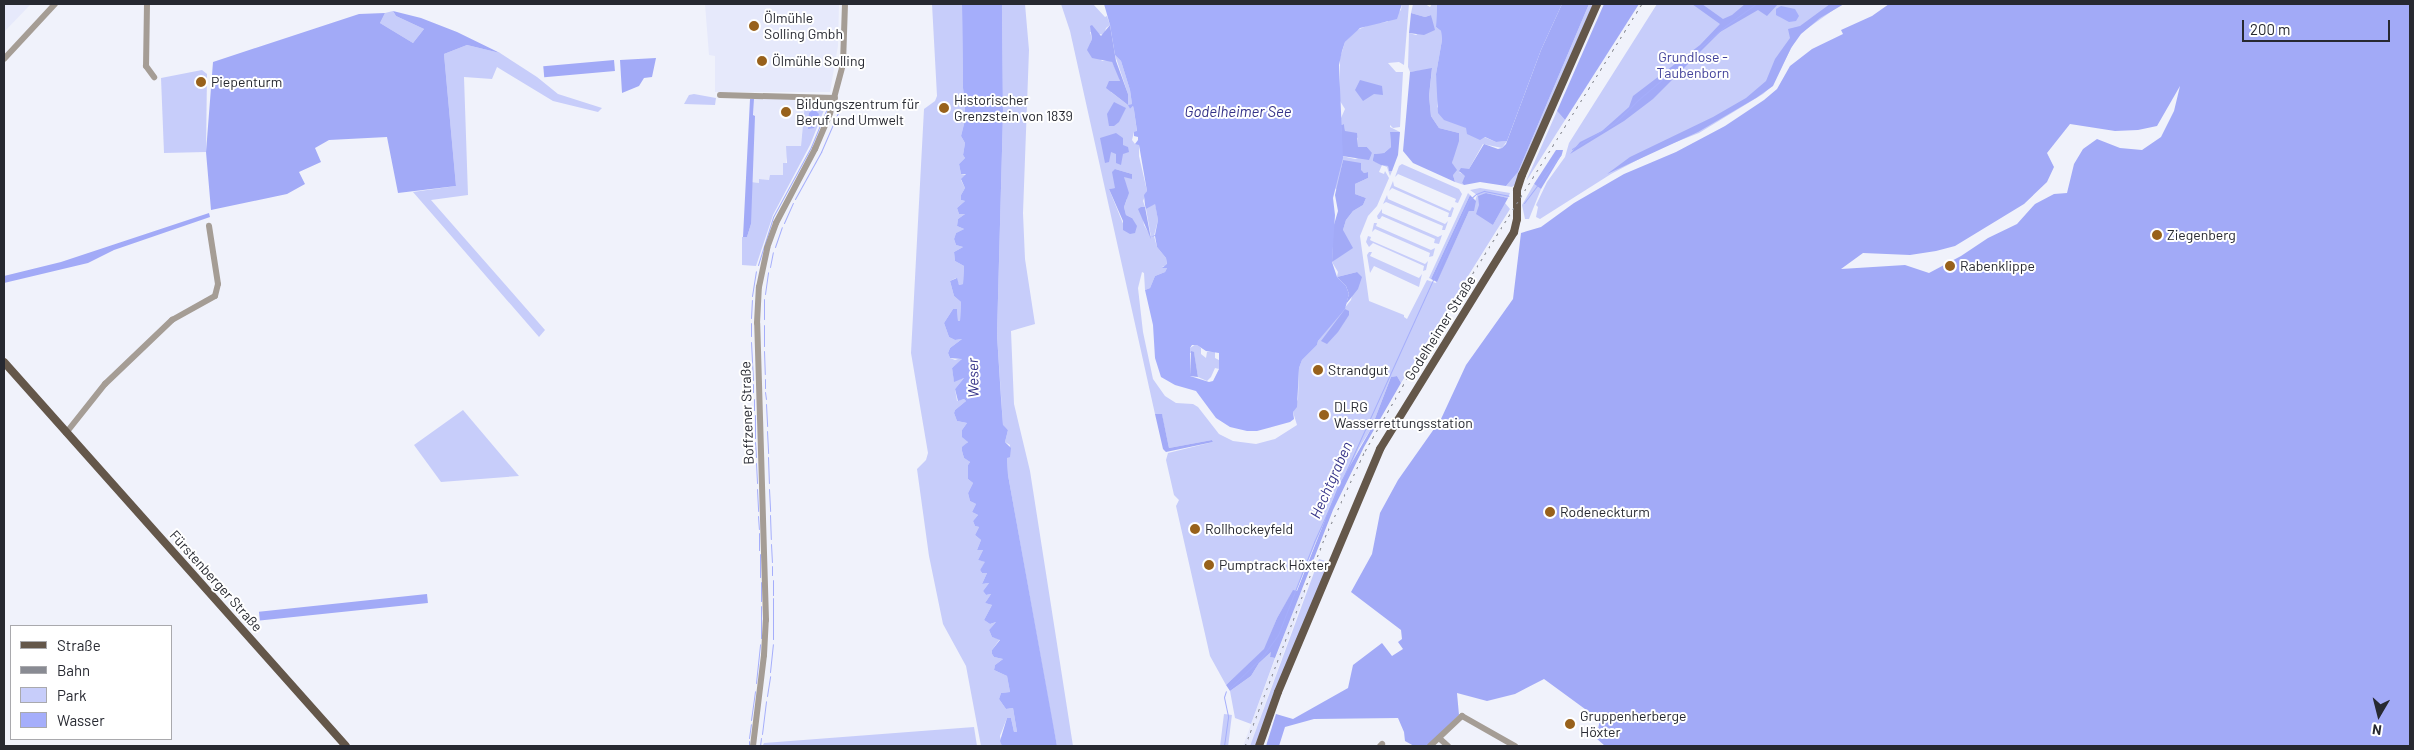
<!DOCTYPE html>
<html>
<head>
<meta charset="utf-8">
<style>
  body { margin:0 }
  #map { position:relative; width:2414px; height:750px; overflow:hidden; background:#f0f2fb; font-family:Barlow,sans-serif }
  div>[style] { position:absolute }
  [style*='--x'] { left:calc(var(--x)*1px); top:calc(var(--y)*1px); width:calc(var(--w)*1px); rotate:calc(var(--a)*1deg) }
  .built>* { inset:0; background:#e6e9fb }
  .green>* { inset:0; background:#c7cdfa; transform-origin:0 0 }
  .forest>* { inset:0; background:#a2aaf7; transform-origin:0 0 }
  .water>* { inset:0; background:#a5aefb }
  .stream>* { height:1px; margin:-0.5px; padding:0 0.5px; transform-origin:0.5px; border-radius:0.5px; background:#a5aefb }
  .minor>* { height:6px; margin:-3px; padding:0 3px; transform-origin:3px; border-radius:3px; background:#a59d95 }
  .major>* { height:8px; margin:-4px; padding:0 4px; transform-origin:4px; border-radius:4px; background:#64574a }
  .rail>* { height:1px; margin-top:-0.5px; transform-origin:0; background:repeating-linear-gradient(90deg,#898b93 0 2.5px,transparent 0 7.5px) }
  .dots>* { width:14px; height:14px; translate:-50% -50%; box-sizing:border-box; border:2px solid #fff; border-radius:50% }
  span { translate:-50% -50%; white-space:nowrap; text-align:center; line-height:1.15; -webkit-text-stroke:4px #fff; paint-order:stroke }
  .poi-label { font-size:14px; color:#272931 }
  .left { translate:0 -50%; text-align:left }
  .park-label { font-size:14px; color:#42429a }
  .street-label { font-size:14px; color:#272931 }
  .water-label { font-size:15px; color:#343288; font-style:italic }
  .frame { position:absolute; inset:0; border:5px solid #272931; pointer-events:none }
  .legend { position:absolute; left:10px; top:625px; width:162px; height:115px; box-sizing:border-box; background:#fff; border:1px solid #a9a9ad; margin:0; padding:6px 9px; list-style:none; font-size:15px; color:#272931 }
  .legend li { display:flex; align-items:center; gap:10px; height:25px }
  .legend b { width:25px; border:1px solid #a9a9ad }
  .north { position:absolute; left:2354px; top:690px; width:50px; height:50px; -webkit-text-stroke:4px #fff; paint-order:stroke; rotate:188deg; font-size:14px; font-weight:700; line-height:20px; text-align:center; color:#272931 }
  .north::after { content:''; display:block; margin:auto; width:18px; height:22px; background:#272931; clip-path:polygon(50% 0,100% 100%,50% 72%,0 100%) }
  .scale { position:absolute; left:2242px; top:20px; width:148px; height:22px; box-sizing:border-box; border:2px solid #272931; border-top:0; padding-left:6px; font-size:15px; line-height:18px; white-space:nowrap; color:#272931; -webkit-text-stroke:4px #fff; paint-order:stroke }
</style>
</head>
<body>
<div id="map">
  <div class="built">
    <div style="clip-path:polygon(4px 4px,31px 4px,4px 32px)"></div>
    <div style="clip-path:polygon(705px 4px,839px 4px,838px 46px,830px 92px,715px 92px,715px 56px,709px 55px)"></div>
    <div style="clip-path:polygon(754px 99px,805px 99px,801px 146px,787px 156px,783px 176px,770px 175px,770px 180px,760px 179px,759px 183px,751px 182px)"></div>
    <div style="clip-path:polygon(1301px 589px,1306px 591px,1250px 746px,1243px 746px)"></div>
  </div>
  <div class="green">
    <div style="clip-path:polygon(932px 4px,962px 4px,963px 88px,965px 104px,965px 120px,961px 136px,965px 143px,963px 155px,965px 158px,959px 164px,961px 174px,966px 175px,961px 180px,965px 188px,961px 195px,961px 200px,965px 201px,957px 208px,959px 214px,965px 214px,958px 219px,957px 226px,964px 229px,956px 233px,954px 239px,956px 245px,963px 247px,954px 252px,955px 261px,964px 266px,963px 284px,959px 285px,956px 278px,950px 281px,954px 296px,961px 302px,960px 322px,958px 322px,957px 309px,953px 309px,944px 323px,949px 337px,955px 340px,962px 339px,950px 348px,948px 353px,950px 358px,955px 360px,961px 358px,962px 360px,952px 368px,954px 381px,964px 378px,955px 389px,957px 401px,964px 399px,966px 401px,955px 410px,954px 413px,957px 421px,967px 423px,962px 430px,962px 436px,968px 441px,962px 451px,964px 458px,970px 462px,968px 465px,968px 479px,973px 483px,968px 493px,970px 501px,976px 504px,972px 512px,978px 515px,973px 521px,975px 526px,979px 527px,975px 535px,981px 540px,977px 550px,983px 550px,978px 560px,986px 562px,980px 570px,982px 573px,987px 573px,982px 584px,989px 583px,983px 591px,986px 595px,991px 594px,985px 603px,992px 605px,984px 620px,990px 624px,996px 622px,989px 630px,992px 637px,1000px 639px,992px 650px,992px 654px,994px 657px,1003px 659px,995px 665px,994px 670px,1007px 676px,1010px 692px,1001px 693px,999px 699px,1006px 709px,1013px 708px,1017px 732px,1014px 732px,1011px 718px,1007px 718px,1000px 736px,1002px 746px,981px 746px,966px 666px,943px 624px,929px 556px,917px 469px,926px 460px,928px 453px,911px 353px,924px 109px,935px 101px,937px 96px)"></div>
    <div style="clip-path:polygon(1002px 4px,1025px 4px,1029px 50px,1023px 213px,1025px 259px,1035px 324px,1011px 331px,1014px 404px,1030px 471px,1073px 746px,1057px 746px,1052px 721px,1008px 475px,1007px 458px,1010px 445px,1005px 442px,1008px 430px,1003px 426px,997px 335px,1003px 114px)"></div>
    <div style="clip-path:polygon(evenodd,1061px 4px,1093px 4px,1105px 17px,1107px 16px,1110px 25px,1106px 28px,1104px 35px,1090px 32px,1092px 39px,1090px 44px,1102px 61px,1109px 60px,1112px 62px,1119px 76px,1120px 81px,1111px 92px,1128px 105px,1128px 94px,1115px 55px,1121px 61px,1130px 90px,1132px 104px,1129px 105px,1130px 109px,1133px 106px,1134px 110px,1137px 132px,1134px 132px,1132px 140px,1135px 144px,1139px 144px,1139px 156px,1147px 191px,1143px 201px,1145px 207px,1141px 207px,1144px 225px,1151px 237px,1146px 209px,1155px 203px,1158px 220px,1154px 236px,1157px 247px,1166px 258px,1167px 265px,1162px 267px,1167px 268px,1165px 272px,1155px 276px,1150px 288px,1145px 290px,1144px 273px,1142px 272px,1138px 288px,1143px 332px,1153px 379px,1165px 396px,1176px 403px,1193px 404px,1198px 407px,1219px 434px,1233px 441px,1256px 444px,1275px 439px,1297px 425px,1293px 412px,1298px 399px,1299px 368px,1302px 360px,1317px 345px,1318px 341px,1351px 300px,1357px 272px,1337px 277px,1338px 272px,1332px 262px,1345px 251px,1343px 230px,1346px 220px,1353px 211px,1363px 205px,1366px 198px,1355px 194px,1355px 184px,1368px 178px,1368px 172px,1364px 173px,1343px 160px,1337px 190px,1335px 188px,1342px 156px,1355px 159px,1372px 154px,1367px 147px,1358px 147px,1358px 138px,1345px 132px,1344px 124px,1341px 125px,1341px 118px,1345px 109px,1340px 101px,1340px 58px,1345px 42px,1357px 30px,1374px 23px,1387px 22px,1401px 10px,1402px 4px,1409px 4px,1404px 65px,1399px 62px,1388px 63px,1396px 72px,1403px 72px,1400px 127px,1393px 128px,1390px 125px,1390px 127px,1400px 132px,1390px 132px,1391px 147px,1384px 153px,1374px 154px,1373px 161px,1388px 166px,1389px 171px,1392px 171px,1390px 176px,1387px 167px,1382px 165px,1379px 172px,1384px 174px,1385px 171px,1389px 178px,1377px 206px,1368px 216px,1360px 236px,1369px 301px,1404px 315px,1404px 317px,1407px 319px,1427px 280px,1436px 283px,1469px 211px,1472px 211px,1477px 195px,1470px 190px,1480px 188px,1510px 193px,1508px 198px,1486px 193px,1479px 201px,1479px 205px,1493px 225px,1505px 203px,1510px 209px,1401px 383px,1397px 376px,1391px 377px,1371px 429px,1359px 448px,1324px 522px,1296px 591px,1293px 591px,1277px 618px,1265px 649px,1226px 685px,1210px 656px,1176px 506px,1179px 500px,1174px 495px,1166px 460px,1168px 453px,1213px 442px,1212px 440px,1169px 448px,1162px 415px,1155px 414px,1070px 31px,1061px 4px,1115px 169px,1132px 174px,1124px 177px,1127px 199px,1124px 207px,1126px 215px,1132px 218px,1124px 226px,1109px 189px,1116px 188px,1115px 169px)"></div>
    <div style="clip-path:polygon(1413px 4px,1425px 4px,1430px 7px,1432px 4px,1437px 4px,1436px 27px,1441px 31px,1442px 40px,1436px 74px,1439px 92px,1437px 107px,1463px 126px,1484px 137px,1496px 142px,1507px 141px,1502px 148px,1483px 144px,1469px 169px,1459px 172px,1466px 176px,1462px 183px,1464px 185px,1455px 182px,1453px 175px,1452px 163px,1459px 133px,1439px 128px,1431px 116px,1429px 96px,1432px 69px,1410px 72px,1408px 67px,1409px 33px,1416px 35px,1432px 24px,1431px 15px,1425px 17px,1411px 13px)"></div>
    <div style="clip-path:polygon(1589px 4px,1593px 4px,1515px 185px,1512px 187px,1506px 186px,1518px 172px)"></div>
    <div style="clip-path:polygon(1657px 4px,1842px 4px,1798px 35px,1771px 87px,1763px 94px,1699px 133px,1658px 149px,1611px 174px,1540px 219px,1536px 217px,1538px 207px,1536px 205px,1547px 182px,1565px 157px,1569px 143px)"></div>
    <div style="clip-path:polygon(393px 11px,396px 16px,424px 29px,413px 43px,380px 23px,385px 13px)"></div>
    <div style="clip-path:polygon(467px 45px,500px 53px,537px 77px,558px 94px,602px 108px,598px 112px,553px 101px,497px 67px,492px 79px,464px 77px,468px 195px,431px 200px,545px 330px,539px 337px,413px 192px,456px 186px,444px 54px)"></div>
    <div style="clip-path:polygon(202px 70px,207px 74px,206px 152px,164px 153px,161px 78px)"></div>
    <div style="clip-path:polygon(694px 94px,716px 98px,715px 105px,684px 104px,689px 95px)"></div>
    <div style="clip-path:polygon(805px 103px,826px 105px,810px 145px,773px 215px,756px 266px,742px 265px,742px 237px,747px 237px,751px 224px,751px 182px,759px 183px,759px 179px,769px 180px,770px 175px,783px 175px,783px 163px,787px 163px,786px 146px,801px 146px)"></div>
    <div style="clip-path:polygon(1557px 111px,1565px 120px,1527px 180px,1527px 179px)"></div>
    <div style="clip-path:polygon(1402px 164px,1459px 189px,1462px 194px,1458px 203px,1455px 202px,1456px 199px,1398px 174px,1395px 177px,1399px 166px)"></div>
    <div style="clip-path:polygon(1393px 181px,1394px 186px,1450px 211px,1452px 207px,1454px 208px,1451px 217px,1448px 217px,1449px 213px,1392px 188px,1389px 191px)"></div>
    <div style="clip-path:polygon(1534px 184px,1541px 189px,1529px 219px,1525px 219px,1522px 205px)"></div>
    <div style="clip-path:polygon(1468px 193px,1470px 195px,1431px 279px,1429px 278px)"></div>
    <div style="clip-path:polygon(1387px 195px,1388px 199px,1445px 224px,1448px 221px,1445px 230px,1442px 230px,1443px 226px,1386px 202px,1383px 204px)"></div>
    <div style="clip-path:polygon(1382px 209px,1382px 213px,1438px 237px,1442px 235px,1439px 244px,1434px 243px,1435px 239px,1382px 216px,1380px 219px,1378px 219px,1377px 216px)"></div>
    <div style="clip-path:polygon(1374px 223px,1377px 223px,1376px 226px,1431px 250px,1435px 248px,1433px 256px,1429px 257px,1430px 253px,1375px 229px,1372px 232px)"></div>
    <div style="clip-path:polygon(1368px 236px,1371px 237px,1370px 240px,1372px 241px,1425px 264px,1428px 261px,1426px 270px,1423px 271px,1424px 266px,1373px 243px,1369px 247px,1366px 242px)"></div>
    <div style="clip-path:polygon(1369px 252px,1372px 252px,1370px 256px,1419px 278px,1422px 274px,1419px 287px,1374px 266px,1370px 273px,1367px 255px)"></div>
    <div style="clip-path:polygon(1196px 344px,1201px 348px,1201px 354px,1206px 358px,1207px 352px,1215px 351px,1215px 358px,1221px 361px,1219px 369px,1215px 368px,1211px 377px,1207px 381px,1198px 377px,1194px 353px,1190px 353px,1190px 348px)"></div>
    <div style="clip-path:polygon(463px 410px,519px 476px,441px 482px,414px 445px)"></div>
    <div style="clip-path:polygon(1319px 559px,1329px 562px,1256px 746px,1250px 746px)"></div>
    <div style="clip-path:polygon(1272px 651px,1270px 657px,1275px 658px,1251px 724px,1235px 718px,1230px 691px,1251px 676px,1259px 663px)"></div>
    <div style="left:1224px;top:714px;width:8px;height:32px;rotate:7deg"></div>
    <div style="clip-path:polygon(974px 727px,977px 746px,763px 745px,764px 743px)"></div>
  </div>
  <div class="forest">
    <div style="clip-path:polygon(1562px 4px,1589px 4px,1518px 172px,1506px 186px,1480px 182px,1464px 185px,1462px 183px,1465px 176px,1459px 171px,1461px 168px,1469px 169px,1484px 144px,1498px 149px,1502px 148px,1506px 144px,1541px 50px)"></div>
    <div style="clip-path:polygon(1604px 4px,1639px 4px,1565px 120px,1557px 111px)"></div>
    <div style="clip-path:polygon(1692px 4px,1702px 4px,1723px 19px,1732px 15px,1745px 4px,1778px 4px,1767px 16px,1758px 10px,1720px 32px,1653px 99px,1624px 121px,1570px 154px,1580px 142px,1602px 131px,1629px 107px,1633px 96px,1700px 45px,1720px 24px)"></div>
    <div style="clip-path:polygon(1830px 4px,1844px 4px,1820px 18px,1801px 34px,1791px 48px,1773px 86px,1756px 98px,1698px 132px,1607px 174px,1630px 157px,1713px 117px,1746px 98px,1766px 81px,1775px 59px,1790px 38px,1788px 29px,1800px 26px)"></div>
    <div style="clip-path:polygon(evenodd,1889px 4px,2410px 4px,2410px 746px,1605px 746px,1596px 738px,1600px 720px,1544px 679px,1515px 694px,1487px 701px,1457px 693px,1459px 715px,1427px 746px,1414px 746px,1405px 741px,1404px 732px,1398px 718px,1314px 719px,1285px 727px,1279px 746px,1266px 746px,1276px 714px,1293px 719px,1348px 688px,1353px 665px,1382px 643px,1392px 656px,1403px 649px,1398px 642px,1402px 639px,1401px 630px,1351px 592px,1372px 554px,1380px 513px,1398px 480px,1441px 419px,1466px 365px,1513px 299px,1521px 233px,1541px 227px,1574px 203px,1624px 174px,1676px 152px,1725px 126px,1764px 100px,1777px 89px,1790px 66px,1812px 49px,1843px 34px,1841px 30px,1872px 16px,1889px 4px,2180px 86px,2174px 111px,2161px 137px,2142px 150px,2120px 148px,2097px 139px,2083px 149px,2074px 164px,2067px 193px,2054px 194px,2035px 204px,2017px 224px,1988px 238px,1961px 256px,1929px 273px,1905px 265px,1841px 269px,1863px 253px,1910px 255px,1936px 251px,1955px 246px,2024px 204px,2047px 182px,2054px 167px,2047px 153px,2070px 124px,2115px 131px,2138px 130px,2157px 126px,2180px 86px)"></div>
    <div style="clip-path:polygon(393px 11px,421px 18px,457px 32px,500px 53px,467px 45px,444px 54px,456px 186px,398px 193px,387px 137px,329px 140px,315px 148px,321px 162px,299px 172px,305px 184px,287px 194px,211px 210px,206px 152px,213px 62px,359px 14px,385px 13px,380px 23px,413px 43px,424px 29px,396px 16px)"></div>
    <div style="clip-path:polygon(1411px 13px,1425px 17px,1431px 15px,1435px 30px,1424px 35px,1409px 33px)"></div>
    <div style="clip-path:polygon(1092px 25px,1101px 36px,1110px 25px,1116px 61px,1128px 94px,1128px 105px,1106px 88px,1109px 81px,1120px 81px,1112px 62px,1092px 58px,1087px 50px,1092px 39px,1090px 26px)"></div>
    <div style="clip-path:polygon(656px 58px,652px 77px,644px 78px,639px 86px,622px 93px,620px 60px)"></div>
    <div style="left:614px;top:60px;width:11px;height:71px;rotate:85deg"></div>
    <div style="clip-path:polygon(1432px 68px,1429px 96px,1431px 116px,1439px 128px,1459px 133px,1459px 141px,1452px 163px,1457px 170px,1453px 175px,1455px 182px,1413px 163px,1403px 151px,1410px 72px)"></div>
    <div style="clip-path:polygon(1360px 80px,1382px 86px,1383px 95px,1374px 94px,1363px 101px,1355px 90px)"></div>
    <div style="clip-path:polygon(750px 99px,754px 99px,753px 115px,755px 116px,751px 224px,747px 237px,743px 237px)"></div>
    <div style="clip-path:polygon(1114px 102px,1126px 108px,1119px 122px,1114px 126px,1109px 126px,1107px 114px)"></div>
    <div style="clip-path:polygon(1344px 124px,1345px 131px,1357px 133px,1358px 147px,1367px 147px,1372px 153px,1369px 160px,1342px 156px,1341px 125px)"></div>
    <div style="clip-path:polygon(1390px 132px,1400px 132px,1398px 155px,1392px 171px,1389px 171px,1388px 166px,1381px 165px,1373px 161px,1373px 159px,1374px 154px,1384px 153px,1391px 147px)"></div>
    <div style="clip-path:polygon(1116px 133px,1123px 138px,1123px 145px,1128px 147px,1129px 152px,1123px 154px,1121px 165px,1116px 163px,1116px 154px,1111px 152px,1109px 162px,1105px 163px,1100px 138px)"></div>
    <div style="clip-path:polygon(1556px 150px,1563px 150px,1562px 154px,1541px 189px,1534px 184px)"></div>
    <div style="clip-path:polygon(1343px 160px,1361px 163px,1361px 170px,1364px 173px,1368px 172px,1368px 178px,1355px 184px,1355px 194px,1366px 198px,1363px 205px,1353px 211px,1346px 220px,1343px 230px,1353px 248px,1332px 262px,1333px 228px,1338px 211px,1335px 195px)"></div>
    <div style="clip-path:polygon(1115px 169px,1132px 174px,1132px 179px,1124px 177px,1129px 193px,1124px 207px,1126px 215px,1132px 218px,1137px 226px,1135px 233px,1130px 234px,1123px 230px,1123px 221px,1109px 189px,1115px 188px,1112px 172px)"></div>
    <div style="clip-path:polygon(1486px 193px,1508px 198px,1493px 225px,1476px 214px,1479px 205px,1478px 196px)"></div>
    <div style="clip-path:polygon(1470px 195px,1476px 201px,1474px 211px,1469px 211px,1437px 282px,1431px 279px)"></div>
    <div style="clip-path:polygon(1141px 207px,1145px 207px,1151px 239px,1138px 209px)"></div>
    <div style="clip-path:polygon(209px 213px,210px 217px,114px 250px,88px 263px,4px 283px,4px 276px,61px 262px)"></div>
    <div style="clip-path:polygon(1357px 272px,1362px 277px,1358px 289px,1346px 304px,1349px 294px,1346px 286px,1337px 277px)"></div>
    <div style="clip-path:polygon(1345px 309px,1349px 311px,1349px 315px,1338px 332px,1327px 344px,1321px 341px)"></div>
    <div style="clip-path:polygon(1191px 351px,1194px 352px,1198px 377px,1190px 376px)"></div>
    <div style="clip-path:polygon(1397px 376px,1401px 383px,1364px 447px,1333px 510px,1275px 658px,1270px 657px,1271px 652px,1259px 663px,1251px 676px,1230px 691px,1226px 685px,1264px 649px,1277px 618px,1293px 590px,1297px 591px,1338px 487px,1371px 429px,1391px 377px)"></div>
    <div style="clip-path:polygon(1155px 414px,1162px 414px,1169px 448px,1212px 440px,1213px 442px,1166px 452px,1163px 449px)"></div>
    <div style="left:427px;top:594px;width:9px;height:169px;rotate:84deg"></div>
  </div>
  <div class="water">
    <div style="clip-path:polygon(962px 4px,1002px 4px,1003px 114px,997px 335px,1001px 398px,1003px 425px,1008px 430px,1005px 442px,1011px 448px,1010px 457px,1007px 458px,1008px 475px,1057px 746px,1002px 746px,1000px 741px,1007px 718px,1011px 718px,1014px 732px,1017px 732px,1013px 708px,1006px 709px,999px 699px,1001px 693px,1010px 692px,1007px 676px,994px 670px,995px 665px,1003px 659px,994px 657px,992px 654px,992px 650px,1000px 640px,992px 637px,989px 630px,996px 622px,990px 624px,984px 620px,992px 605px,985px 603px,991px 594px,986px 595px,983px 591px,989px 583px,982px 584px,987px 573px,982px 573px,980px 570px,985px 562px,978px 560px,983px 550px,977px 550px,981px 540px,975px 535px,979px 527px,975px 526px,973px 521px,978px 515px,972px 512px,976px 504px,970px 501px,968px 493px,973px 483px,968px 479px,968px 465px,970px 462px,964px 458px,962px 451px,962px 447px,968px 442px,962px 437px,962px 430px,967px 423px,957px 421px,954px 413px,955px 410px,966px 401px,964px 399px,958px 401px,955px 389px,964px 378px,954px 382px,952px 368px,962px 359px,950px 358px,948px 353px,950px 348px,962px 339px,955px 340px,949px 337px,944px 323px,953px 309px,957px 309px,958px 321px,960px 321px,961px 302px,954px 296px,950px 281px,957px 278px,959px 285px,963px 284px,964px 266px,955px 261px,954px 252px,963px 247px,956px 245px,954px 239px,956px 233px,964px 229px,957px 226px,958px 219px,965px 214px,959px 214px,957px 208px,965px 201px,961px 200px,961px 195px,965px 188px,961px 179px,966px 174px,961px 174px,959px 164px,965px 158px,963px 155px,965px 143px,961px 136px,965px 120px,965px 104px,963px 88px)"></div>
    <div style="clip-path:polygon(evenodd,1104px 4px,1402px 4px,1397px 19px,1360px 28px,1345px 42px,1342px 51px,1339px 65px,1343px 158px,1333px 198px,1335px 215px,1332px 262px,1337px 277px,1346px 286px,1349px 294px,1345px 309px,1318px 341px,1317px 345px,1302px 360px,1299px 368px,1297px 407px,1293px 412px,1294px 419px,1290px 422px,1257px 431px,1247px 431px,1230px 427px,1216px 418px,1196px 391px,1175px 385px,1161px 377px,1155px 358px,1153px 325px,1145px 290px,1150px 288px,1155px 276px,1165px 272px,1167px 268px,1162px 268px,1167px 264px,1166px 258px,1157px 247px,1155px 236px,1151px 237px,1155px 235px,1158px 220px,1155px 204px,1146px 209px,1145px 205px,1144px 195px,1147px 191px,1139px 145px,1135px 144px,1138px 140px,1138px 137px,1134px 136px,1134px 132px,1137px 131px,1134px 110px,1133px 106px,1130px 109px,1128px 105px,1132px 104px,1130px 90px,1121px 61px,1115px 55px,1110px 25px,1104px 4px,1192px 345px,1197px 345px,1206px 351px,1219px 353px,1219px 369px,1213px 381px,1209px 382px,1190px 376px,1190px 348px,1192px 345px)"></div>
    <div style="clip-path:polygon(1437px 4px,1562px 4px,1541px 50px,1507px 141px,1496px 142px,1485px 137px,1480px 140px,1467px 134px,1466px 128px,1444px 120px,1438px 113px,1436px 74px,1442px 40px,1441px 31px,1436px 27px)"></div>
    <div style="clip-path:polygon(1781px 6px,1795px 9px,1799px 16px,1796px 21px,1789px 22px,1776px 15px,1776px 9px)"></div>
    <div style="clip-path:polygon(814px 109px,819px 114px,814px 128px,808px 129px,809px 113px)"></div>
  </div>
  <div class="stream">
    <div style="--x:1572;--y:149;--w:50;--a:-31.2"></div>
    <div style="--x:1615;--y:123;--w:33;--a:-45"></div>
    <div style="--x:1638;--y:100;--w:113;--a:-40.3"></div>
    <div style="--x:1724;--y:27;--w:39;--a:-36"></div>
    <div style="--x:795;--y:199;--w:54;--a:-61"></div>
    <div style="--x:821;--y:152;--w:48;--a:-66.6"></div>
    <div style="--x:1524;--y:203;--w:61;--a:-52.9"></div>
    <div style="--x:784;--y:223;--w:22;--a:-66"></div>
    <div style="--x:775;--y:247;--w:21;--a:-71"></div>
    <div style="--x:758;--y:265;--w:50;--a:-72.6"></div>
    <div style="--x:773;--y:217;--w:80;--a:-61.5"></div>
    <div style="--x:811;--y:147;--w:44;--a:-67.5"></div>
    <div style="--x:770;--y:267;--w:15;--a:-79"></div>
    <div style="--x:765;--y:294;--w:22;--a:-82"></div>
    <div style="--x:752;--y:296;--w:25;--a:-81"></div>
    <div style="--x:751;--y:318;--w:18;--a:-87"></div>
    <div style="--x:764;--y:319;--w:20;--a:-90"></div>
    <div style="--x:751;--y:323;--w:13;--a:90"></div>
    <div style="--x:764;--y:325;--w:21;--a:90"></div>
    <div style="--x:751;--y:342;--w:38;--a:87"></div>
    <div style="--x:764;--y:351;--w:23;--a:88"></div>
    <div style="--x:765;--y:379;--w:9;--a:90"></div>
    <div style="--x:753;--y:384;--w:8;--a:90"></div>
    <div style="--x:765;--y:392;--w:7;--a:82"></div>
    <div style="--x:754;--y:399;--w:11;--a:90"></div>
    <div style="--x:766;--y:404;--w:22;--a:87"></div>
    <div style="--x:755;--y:415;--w:23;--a:90"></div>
    <div style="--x:767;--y:431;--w:22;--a:87"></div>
    <div style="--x:755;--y:442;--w:15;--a:86"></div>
    <div style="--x:768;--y:457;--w:26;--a:88"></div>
    <div style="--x:756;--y:463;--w:20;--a:87"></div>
    <div style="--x:757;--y:489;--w:22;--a:87"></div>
    <div style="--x:769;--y:489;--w:22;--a:87"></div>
    <div style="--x:770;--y:515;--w:24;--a:88"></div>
    <div style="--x:758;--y:516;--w:13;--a:86"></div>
    <div style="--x:759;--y:533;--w:17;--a:90"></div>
    <div style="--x:771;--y:544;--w:18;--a:87"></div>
    <div style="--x:760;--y:554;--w:23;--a:90"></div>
    <div style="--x:772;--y:566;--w:9;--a:90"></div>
    <div style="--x:773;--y:580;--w:15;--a:90"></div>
    <div style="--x:761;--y:582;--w:19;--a:90"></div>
    <div style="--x:761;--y:638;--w:32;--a:-90"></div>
    <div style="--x:773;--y:639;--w:41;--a:-90"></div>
    <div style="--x:770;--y:672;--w:28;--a:-84"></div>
    <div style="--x:756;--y:683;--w:39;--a:-84"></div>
    <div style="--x:1230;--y:688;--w:45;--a:-44.1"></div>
    <div style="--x:1262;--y:657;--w:27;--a:-54"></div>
    <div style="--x:1278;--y:635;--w:100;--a:-68.8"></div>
    <div style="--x:1314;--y:542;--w:375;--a:-65.6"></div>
    <div style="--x:1469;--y:200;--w:9;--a:-41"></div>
    <div style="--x:1476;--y:194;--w:9;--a:-21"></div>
    <div style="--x:1484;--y:191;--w:25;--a:11"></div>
    <div style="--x:767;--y:696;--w:20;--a:-81"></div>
    <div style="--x:751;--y:720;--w:29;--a:-82"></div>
    <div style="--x:762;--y:734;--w:33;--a:-83"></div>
    <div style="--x:749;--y:738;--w:14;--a:-82"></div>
    <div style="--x:749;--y:746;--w:5;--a:-90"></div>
    <div style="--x:760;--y:746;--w:8;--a:-83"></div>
    <div style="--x:1224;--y:746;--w:30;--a:-82"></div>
    <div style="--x:1228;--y:716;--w:19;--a:-102"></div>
    <div style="--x:1224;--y:697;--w:6;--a:-72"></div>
  </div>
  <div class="minor">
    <div style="--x:147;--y:4;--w:62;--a:90.9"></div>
    <div style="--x:146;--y:66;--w:14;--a:54"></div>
    <div style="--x:4;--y:59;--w:75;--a:-47.2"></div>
    <div style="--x:720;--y:95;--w:115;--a:1.5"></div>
    <div style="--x:66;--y:433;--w:63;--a:-51.5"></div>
    <div style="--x:105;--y:384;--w:93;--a:-43.7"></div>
    <div style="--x:172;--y:320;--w:49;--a:-29.2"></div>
    <div style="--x:215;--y:296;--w:12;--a:-76"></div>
    <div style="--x:218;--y:284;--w:59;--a:-98.8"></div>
    <div style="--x:1439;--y:738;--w:12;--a:42"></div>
    <div style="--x:753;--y:746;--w:92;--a:-83.1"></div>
    <div style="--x:764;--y:655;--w:35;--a:-87"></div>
    <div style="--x:766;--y:620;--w:297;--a:-91.7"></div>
    <div style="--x:757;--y:323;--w:36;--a:-87"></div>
    <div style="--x:759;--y:287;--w:40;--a:-78"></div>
    <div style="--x:767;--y:248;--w:27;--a:-70"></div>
    <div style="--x:776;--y:223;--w:84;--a:-62.2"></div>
    <div style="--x:815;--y:149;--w:39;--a:-67"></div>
    <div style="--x:830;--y:113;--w:51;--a:-75.1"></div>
    <div style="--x:843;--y:64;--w:60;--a:-88.1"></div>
    <div style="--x:1380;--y:746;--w:3;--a:-45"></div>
    <div style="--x:1430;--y:746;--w:44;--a:-43.2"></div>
    <div style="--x:1462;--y:716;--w:61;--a:29.5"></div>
  </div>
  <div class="major">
    <div style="--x:4;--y:362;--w:514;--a:48.31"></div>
    <div style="--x:1259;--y:746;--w:57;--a:-70.6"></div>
    <div style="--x:1278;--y:692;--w:264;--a:-67.2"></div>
    <div style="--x:1380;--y:449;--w:255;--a:-58.3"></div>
    <div style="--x:1514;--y:232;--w:13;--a:-77"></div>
    <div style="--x:1517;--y:219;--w:29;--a:-90"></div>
    <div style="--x:1517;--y:190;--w:16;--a:-72"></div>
    <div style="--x:1522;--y:175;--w:187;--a:-66.3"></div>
  </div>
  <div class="rail">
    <div style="--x:1245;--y:746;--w:224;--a:-69.1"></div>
    <div style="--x:1325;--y:537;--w:95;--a:-65.1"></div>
    <div style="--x:1365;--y:451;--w:88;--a:-59.9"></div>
    <div style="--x:1409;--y:375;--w:438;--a:-57.9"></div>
  </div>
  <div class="dots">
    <div style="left:754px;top:26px;background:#98611b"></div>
    <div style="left:762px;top:61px;background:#98611b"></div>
    <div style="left:201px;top:82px;background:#98611b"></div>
    <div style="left:944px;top:108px;background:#98611b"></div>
    <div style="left:786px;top:112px;background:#98611b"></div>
    <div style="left:2157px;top:235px;background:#98611b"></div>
    <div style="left:1950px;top:266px;background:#98611b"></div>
    <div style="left:1318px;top:370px;background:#98611b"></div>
    <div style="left:1324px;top:415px;background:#98611b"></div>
    <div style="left:1550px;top:512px;background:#98611b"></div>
    <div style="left:1195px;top:529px;background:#98611b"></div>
    <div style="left:1209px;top:565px;background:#98611b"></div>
    <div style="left:1570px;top:724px;background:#98611b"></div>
  </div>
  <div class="poi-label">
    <span class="left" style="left:764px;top:26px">Ölmühle<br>Solling Gmbh</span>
    <span class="left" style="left:772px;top:61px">Ölmühle Solling</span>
    <span class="left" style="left:211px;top:82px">Piepenturm</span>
    <span class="left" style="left:954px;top:108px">Historischer<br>Grenzstein von 1839</span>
    <span class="left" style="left:796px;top:112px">Bildungszentrum für<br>Beruf und Umwelt</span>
    <span class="left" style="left:2167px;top:235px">Ziegenberg</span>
    <span class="left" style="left:1960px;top:266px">Rabenklippe</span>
    <span class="left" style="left:1328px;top:370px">Strandgut</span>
    <span class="left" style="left:1334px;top:415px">DLRG<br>Wasserrettungsstation</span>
    <span class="left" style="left:1560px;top:512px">Rodeneckturm</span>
    <span class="left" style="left:1205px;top:529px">Rollhockeyfeld</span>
    <span class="left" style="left:1219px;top:565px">Pumptrack Höxter</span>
    <span class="left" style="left:1580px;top:724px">Gruppenherberge<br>Höxter</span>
  </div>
  <div class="park-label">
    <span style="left:1693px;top:65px">Grundlose -<br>Taubenborn</span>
  </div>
  <div class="street-label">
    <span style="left:1440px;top:328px;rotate:-58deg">Godelheimer Straße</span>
    <span style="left:747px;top:413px;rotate:-92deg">Boffzener Straße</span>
    <span style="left:216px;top:581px;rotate:48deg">Fürstenberger Straße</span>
  </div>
  <div class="water-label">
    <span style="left:1238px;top:112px">Godelheimer See</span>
    <span style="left:973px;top:378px;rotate:-91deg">Weser</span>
    <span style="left:1331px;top:480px;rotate:-66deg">Hechtgraben</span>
  </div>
  <div class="frame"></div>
  <ul class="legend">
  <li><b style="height:6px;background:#64574a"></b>Straße</li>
  <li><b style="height:6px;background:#898b93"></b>Bahn</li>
  <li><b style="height:14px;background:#c7cdfa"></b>Park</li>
  <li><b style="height:14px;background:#a5aefb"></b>Wasser</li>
  </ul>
  <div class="north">N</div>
  <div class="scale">200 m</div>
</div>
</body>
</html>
